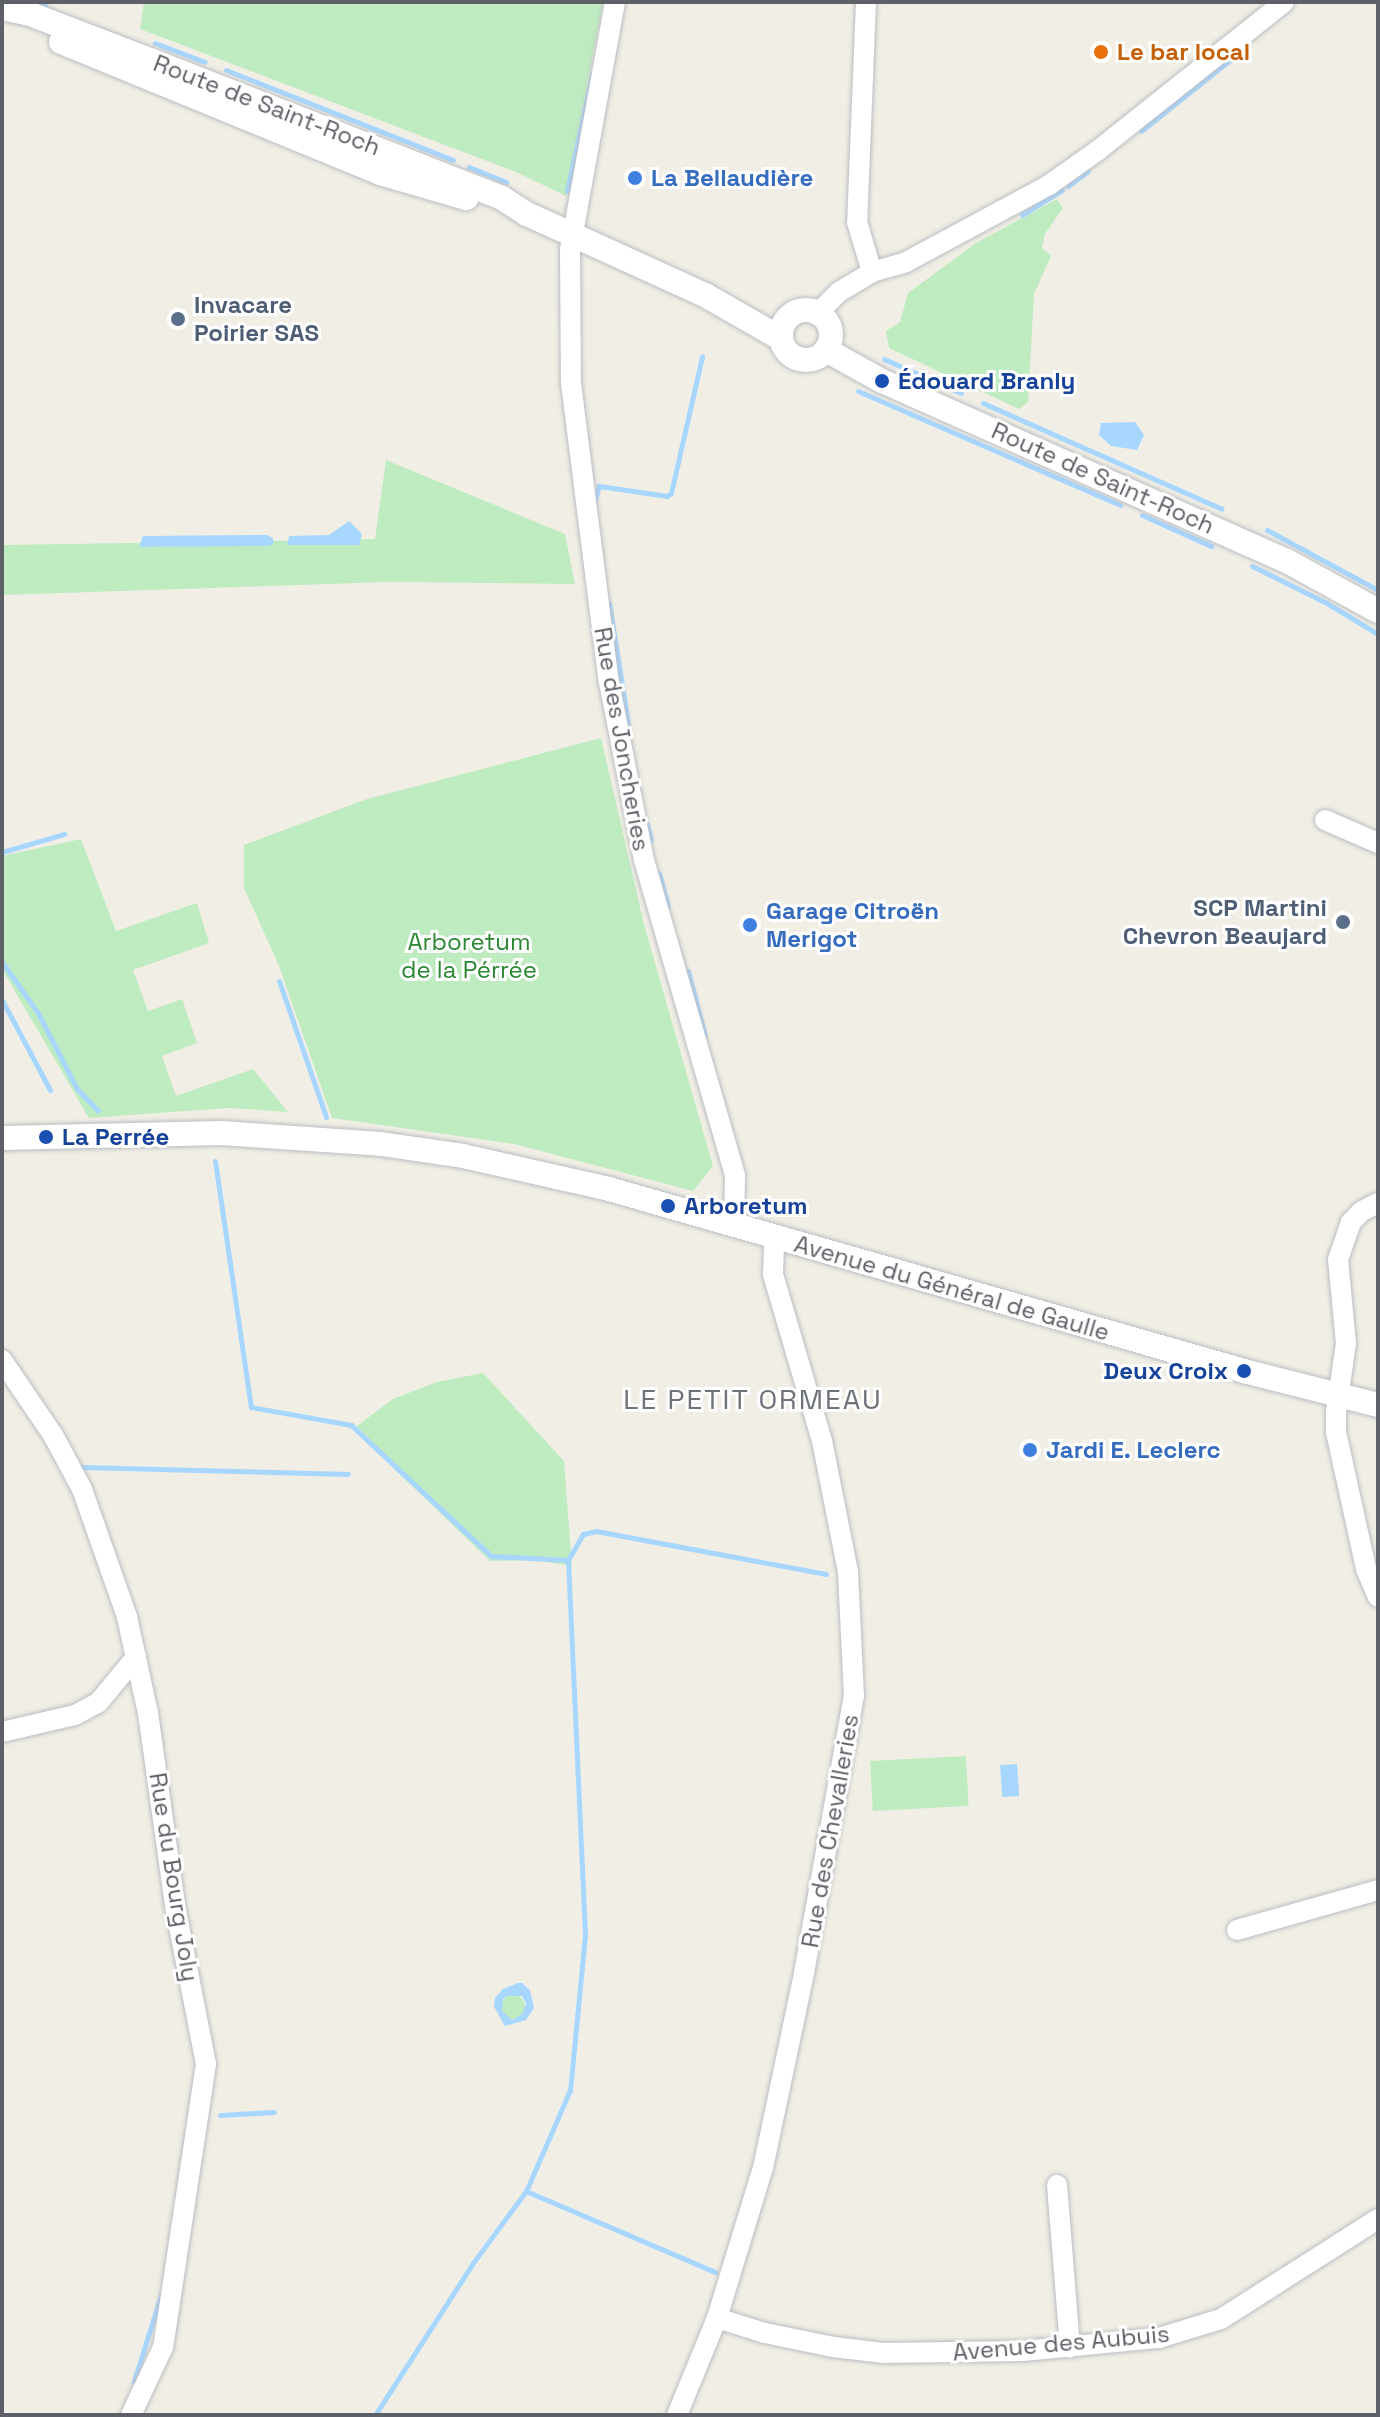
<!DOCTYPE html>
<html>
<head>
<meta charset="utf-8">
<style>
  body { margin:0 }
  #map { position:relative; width:1380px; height:2417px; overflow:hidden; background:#f1efe5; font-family:"Space Grotesk",sans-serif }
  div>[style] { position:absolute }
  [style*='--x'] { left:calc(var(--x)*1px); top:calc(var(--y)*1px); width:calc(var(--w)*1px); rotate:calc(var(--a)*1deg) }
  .green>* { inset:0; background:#bfebc1; transform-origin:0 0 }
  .round { border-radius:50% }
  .water>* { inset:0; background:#a7d6ff; transform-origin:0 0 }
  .stream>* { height:5px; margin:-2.5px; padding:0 2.5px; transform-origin:2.5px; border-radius:2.5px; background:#a7d6ff }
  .roads { filter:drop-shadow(0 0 2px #babdc2) drop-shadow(0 0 2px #babdc2) }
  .minor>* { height:20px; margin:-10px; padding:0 10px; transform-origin:10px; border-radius:10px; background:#fff }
  .tertiary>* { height:24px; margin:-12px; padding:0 12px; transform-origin:12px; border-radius:12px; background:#fff }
  .tertiary>.ring { margin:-12px; padding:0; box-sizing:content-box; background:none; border:24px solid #fff; border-radius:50% }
  .dots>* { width:22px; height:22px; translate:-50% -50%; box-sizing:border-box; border:4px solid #fff; border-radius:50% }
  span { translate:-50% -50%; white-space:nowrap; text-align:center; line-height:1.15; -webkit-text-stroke:6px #fff; paint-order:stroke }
  .food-label { font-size:24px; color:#c56008; font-weight:700 }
  .left { translate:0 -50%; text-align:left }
  .street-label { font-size:24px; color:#5d6167 }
  .shop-label { font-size:24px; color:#366cbe; font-weight:700 }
  .service-label { font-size:24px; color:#4e5e75; font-weight:700 }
  .right { translate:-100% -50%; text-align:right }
  .transit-label { font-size:24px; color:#164399; font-weight:700 }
  .park-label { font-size:24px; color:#2c8733 }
  .quarter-label { font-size:28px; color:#6e7379; letter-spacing:2px }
  .frame { position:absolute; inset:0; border:4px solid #5d6167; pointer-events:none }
</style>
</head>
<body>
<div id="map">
  <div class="green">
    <div style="clip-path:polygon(144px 2px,603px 2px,566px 196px,516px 172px,140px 29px)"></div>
    <div style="clip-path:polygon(1057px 199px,1063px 208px,1045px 234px,1042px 248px,1051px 256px,1034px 294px,1028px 402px,1019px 409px,889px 348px,886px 331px,900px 322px,908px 293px,976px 243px)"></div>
    <div style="clip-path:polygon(386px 460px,565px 534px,575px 584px,390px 582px,2px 595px,2px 545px,375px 539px)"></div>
    <div style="clip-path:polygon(601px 738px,644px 924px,713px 1166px,693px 1191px,514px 1144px,332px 1118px,279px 966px,244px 888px,244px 845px,367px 799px)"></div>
    <div style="clip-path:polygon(81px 839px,116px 931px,197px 903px,209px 943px,133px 970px,148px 1011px,182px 999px,197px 1043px,162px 1056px,176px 1096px,253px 1069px,288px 1112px,229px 1108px,89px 1118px,2px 969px,2px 856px)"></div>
    <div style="clip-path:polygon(483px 1373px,564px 1461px,572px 1566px,534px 1560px,490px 1561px,353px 1429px,393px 1399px,437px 1382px)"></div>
    <div style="left:966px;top:1756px;width:50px;height:96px;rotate:87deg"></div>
    <div class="round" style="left:501px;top:1995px;width:24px;height:24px"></div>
  </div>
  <div class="water">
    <div style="clip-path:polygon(1135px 422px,1144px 435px,1137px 450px,1111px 446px,1099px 435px,1101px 423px)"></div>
    <div style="clip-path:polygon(349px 521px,362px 534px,359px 545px,287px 545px,289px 536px,329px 535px)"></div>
    <div style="clip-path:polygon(267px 535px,273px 538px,273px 544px,268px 546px,139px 547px,143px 536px)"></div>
    <div style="left:1017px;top:1764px;width:32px;height:17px;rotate:86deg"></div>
    <div style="clip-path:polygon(evenodd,518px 1983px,522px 1983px,530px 1990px,534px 2008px,526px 2020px,505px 2026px,494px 2007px,495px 1998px,503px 1989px,518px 1983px,508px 1996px,522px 1996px,526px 2004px,522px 2014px,512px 2020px,502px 2011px,503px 1999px,508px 1996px)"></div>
  </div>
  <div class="stream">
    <div style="--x:37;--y:2;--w:9;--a:21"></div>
    <div style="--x:155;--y:43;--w:53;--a:20.8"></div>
    <div style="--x:226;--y:70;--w:244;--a:21.6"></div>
    <div style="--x:1141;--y:131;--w:120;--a:-38.6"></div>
    <div style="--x:469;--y:167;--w:40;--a:22"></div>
    <div style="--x:1068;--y:186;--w:25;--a:-37"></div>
    <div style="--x:567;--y:191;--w:120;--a:-77.9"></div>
    <div style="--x:1022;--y:215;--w:47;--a:-32"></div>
    <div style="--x:884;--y:359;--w:84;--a:23.8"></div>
    <div style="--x:858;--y:391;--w:286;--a:23.5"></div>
    <div style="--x:983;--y:403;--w:261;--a:23.9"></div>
    <div style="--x:594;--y:503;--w:18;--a:-74"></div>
    <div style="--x:599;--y:486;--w:69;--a:8.4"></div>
    <div style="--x:667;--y:496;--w:5;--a:-37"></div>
    <div style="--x:671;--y:493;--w:140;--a:-77.2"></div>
    <div style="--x:1142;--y:515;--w:76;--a:24.2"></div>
    <div style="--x:1267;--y:530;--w:126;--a:28.4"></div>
    <div style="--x:1252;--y:566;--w:81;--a:26.3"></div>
    <div style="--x:1325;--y:602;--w:62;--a:31.1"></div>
    <div style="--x:609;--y:603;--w:134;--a:81"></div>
    <div style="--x:647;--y:824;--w:16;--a:76"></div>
    <div style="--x:2;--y:852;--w:65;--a:-16.2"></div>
    <div style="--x:659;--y:873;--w:34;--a:75"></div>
    <div style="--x:2;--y:962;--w:62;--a:54.8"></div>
    <div style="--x:38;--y:1013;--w:85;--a:62.8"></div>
    <div style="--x:77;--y:1089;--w:30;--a:46"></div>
    <div style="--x:688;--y:971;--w:67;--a:75.3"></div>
    <div style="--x:279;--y:981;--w:144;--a:70.9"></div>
    <div style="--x:2;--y:1000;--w:102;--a:61.9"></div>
    <div style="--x:215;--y:1161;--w:249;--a:81.7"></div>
    <div style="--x:251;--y:1407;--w:102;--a:10.2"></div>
    <div style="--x:351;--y:1425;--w:192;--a:43.1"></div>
    <div style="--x:491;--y:1556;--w:77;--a:3"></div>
    <div style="--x:568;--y:1560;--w:375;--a:87.4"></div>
    <div style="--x:585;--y:1935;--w:156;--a:95.5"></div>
    <div style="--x:570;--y:2090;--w:110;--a:113.5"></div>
    <div style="--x:526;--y:2191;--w:89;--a:126.4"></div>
    <div style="--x:473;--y:2263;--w:181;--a:122.8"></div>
    <div style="--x:83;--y:1467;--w:265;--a:1.5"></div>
    <div style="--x:568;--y:1560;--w:30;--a:-60"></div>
    <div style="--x:583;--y:1534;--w:13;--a:-13"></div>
    <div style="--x:596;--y:1531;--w:234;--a:10.6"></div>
    <div style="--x:220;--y:2115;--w:54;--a:-3.2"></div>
    <div style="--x:526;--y:2191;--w:206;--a:23.2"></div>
    <div style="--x:134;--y:2381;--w:90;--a:-72.6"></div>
  </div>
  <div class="roads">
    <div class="minor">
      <div style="--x:615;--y:2;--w:252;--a:100.3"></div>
      <div style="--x:570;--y:250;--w:133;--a:89.6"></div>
      <div style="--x:571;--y:383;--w:301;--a:82.8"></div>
      <div style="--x:609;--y:682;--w:181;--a:78.9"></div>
      <div style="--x:644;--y:860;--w:329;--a:73.9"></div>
      <div style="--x:735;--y:1176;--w:50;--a:91.1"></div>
      <div style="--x:866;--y:2;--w:220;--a:92.3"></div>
      <div style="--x:857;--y:222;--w:52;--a:73.3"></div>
      <div style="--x:818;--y:313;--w:30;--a:-45"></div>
      <div style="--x:839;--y:292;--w:39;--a:-31"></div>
      <div style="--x:872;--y:272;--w:35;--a:-16"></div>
      <div style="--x:906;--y:262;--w:162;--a:-28.3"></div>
      <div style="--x:1049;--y:185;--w:59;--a:-35.3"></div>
      <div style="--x:1097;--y:151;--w:239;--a:-38.5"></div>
      <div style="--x:1325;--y:820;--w:58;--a:23.5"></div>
      <div style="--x:1378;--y:1203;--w:18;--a:153"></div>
      <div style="--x:1362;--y:1211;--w:16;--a:135"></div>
      <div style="--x:1351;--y:1222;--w:39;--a:109"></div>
      <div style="--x:1338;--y:1259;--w:84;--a:84.6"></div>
      <div style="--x:1346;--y:1343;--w:70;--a:98.2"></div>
      <div style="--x:1336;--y:1412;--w:20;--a:90"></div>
      <div style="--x:1336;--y:1432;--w:140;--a:77.6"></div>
      <div style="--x:1366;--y:1569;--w:30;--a:67"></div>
      <div style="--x:2;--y:1360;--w:91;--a:55.8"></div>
      <div style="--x:53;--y:1435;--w:61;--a:61.8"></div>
      <div style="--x:82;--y:1489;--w:136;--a:70.6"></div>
      <div style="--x:127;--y:1617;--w:98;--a:77.7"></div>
      <div style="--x:148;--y:1713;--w:195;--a:82"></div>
      <div style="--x:175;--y:1906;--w:161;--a:78.9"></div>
      <div style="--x:206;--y:2064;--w:286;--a:98.6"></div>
      <div style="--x:163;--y:2347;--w:75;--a:115.2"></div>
      <div style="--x:2;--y:1732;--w:75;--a:-13.1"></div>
      <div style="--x:75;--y:1715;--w:26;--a:-28"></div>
      <div style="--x:98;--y:1703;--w:60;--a:-50.4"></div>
      <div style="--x:1237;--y:1930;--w:147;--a:-15.8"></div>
      <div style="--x:1057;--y:2185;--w:163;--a:85.4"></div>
      <div style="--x:717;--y:2318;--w:50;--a:17.4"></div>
      <div style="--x:765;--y:2333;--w:69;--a:11.6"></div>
      <div style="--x:833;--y:2347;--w:50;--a:6.8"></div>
      <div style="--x:883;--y:2353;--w:140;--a:-0.8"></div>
      <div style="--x:1023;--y:2351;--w:137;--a:-5.5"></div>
      <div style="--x:1159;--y:2338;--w:65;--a:-17"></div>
      <div style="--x:1221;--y:2319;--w:186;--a:-32.5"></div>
      <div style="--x:677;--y:2415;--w:105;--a:-67.6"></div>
      <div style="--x:717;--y:2318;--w:157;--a:-73"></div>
      <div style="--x:763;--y:2168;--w:199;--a:-78.1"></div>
      <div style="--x:804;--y:1973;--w:281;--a:-79.8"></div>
      <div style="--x:854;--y:1696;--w:124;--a:-92.8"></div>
      <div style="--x:848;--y:1572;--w:134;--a:-101.2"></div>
      <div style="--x:822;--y:1441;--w:174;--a:-106.4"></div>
      <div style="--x:773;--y:1274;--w:36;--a:-88"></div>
    </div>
    <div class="tertiary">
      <div style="--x:2;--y:8;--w:29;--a:12"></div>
      <div style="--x:30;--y:14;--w:129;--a:21"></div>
      <div style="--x:150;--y:60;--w:378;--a:21.4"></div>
      <div style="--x:502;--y:198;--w:30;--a:33"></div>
      <div style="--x:527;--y:214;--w:196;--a:24.5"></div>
      <div style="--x:705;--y:295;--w:86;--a:29.8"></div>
      <div style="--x:61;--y:42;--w:345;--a:22.3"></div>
      <div style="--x:380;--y:173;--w:90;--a:16.2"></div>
      <div class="ring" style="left:781px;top:310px;width:26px;height:26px"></div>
      <div style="--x:826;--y:350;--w:64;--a:29"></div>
      <div style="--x:882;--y:381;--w:443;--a:24"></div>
      <div style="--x:1287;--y:561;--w:104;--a:28.8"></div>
      <div style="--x:2;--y:1138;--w:219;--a:-1.3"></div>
      <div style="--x:221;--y:1133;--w:160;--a:3.9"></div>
      <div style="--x:381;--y:1144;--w:83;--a:8.3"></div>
      <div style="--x:463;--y:1156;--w:150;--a:12.7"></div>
      <div style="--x:609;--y:1189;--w:661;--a:15.99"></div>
      <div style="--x:1244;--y:1371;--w:138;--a:14.2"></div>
    </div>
  </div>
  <div class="dots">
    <div style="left:1101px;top:52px;background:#e8710a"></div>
    <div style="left:635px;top:178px;background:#3f7fe0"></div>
    <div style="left:178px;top:319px;background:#5c6f8a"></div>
    <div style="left:882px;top:381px;background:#1a4fb4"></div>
    <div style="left:1343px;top:922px;background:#5c6f8a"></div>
    <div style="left:750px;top:925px;background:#3f7fe0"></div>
    <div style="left:46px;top:1137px;background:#1a4fb4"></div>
    <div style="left:668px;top:1206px;background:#1a4fb4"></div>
    <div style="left:1244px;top:1371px;background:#1a4fb4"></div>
    <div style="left:1030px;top:1450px;background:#3f7fe0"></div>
  </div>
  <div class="food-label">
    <span class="left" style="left:1117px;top:52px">Le bar local</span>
  </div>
  <div class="street-label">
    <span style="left:267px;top:105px;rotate:21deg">Route de Saint-Roch</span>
    <span style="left:1103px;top:478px;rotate:24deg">Route de Saint-Roch</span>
    <span style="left:622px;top:739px;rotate:80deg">Rue des Joncheries</span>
    <span style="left:952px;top:1288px;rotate:16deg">Avenue du Général de Gaulle</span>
    <span style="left:830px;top:1831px;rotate:-80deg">Rue des Chevalleries</span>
    <span style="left:174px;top:1877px;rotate:81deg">Rue du Bourg Joly</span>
    <span style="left:1061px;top:2343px;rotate:-5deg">Avenue des Aubuis</span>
  </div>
  <div class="shop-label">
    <span class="left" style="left:651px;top:178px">La Bellaudière</span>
    <span class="left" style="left:766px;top:925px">Garage Citroën<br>Merigot</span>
    <span class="left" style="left:1046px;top:1450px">Jardi E. Leclerc</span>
  </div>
  <div class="service-label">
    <span class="left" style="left:194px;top:319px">Invacare<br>Poirier SAS</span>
    <span class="right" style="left:1327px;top:922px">SCP Martini<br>Chevron Beaujard</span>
  </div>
  <div class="transit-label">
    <span class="left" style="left:898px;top:381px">Édouard Branly</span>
    <span class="left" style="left:62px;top:1137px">La Perrée</span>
    <span class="left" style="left:684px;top:1206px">Arboretum</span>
    <span class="right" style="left:1228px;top:1371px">Deux Croix</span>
  </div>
  <div class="park-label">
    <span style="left:469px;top:956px">Arboretum<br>de la Pérrée</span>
  </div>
  <div class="quarter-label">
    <span style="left:753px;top:1399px">LE PETIT ORMEAU</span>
  </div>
  <div class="frame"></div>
</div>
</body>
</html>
